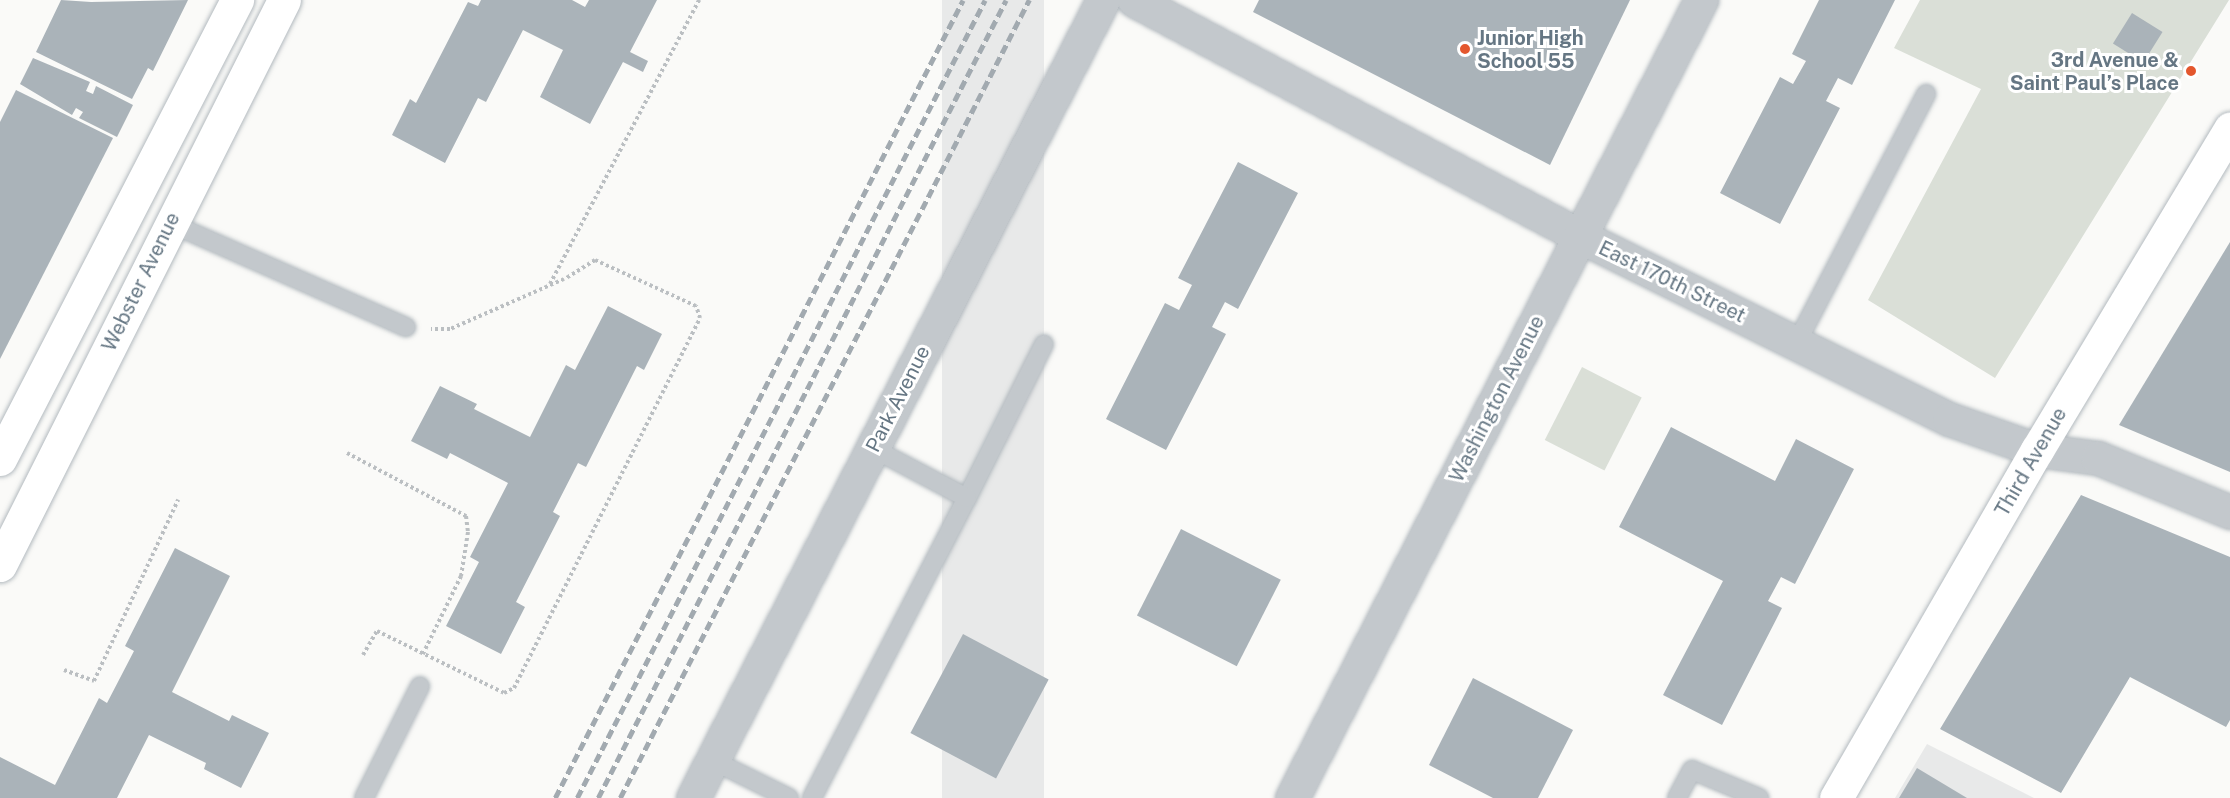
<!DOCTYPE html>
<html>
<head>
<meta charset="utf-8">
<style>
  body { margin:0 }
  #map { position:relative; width:2230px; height:798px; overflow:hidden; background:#fafaf8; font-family:"Public Sans",sans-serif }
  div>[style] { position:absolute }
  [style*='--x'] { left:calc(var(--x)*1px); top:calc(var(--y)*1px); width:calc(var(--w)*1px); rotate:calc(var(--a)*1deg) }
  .built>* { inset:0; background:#e8e9e9; transform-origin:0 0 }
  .green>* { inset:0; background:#dadfd7; transform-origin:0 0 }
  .building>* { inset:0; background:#aab3b9; transform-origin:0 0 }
  .path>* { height:4px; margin-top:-2px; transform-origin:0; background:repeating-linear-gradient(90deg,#bbbfc2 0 3px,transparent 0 6px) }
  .roads { filter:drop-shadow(0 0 2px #b3babf) drop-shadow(0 0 2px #b3babf) }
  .lane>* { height:18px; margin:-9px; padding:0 9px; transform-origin:9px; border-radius:9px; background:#c3c8cc }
  .street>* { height:33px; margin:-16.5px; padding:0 16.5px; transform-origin:16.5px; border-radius:16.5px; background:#c3c8cc }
  .secondary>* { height:33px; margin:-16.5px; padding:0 16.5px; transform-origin:16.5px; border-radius:16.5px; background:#fff }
  .rail>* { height:4.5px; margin-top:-2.25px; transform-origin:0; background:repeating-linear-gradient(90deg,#a2aab0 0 9px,transparent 0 13.5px) }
  .dots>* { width:16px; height:16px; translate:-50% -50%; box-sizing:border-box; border:3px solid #fff; border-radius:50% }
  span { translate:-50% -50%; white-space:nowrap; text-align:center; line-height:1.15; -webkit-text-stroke:6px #fff; paint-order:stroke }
  .poi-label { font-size:20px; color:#657683; font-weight:700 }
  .left { translate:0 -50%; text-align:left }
  .right { translate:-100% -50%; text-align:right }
  .street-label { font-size:20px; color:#657683 }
</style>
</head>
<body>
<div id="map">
  <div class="built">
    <div style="left:942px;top:0;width:102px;height:896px"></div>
    <div style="clip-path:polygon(1927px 744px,2034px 798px,1895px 798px)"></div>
  </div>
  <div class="green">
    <div style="clip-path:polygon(1920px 0,2229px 0,1995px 378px,1868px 300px,1981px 89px,1894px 48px)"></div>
    <div style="left:1582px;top:367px;width:67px;height:82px;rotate:27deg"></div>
  </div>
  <div class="building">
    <div style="clip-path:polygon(61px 0,91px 2px,188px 0,153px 71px,148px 68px,132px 99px,36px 52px)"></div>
    <div style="clip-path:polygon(481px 0,572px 0,585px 7px,589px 0,657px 0,630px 52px,648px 61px,643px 72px,623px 62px,590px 124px,540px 97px,563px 50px,523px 30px,486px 102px,478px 98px,445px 163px,392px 135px,410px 99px,416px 103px,468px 2px,478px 6px)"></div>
    <div style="clip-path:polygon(1259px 0,1630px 0,1550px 165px,1253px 12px)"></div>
    <div style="clip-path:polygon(1819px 0,1895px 0,1852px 85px,1838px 78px,1826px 101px,1840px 108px,1780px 224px,1720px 193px,1780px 77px,1793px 84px,1806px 61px,1792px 54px)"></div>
    <div style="left:2132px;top:13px;width:36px;height:36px;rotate:32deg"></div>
    <div style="clip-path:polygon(33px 58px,90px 82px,86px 91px,93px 94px,96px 86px,133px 105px,117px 137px,79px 118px,83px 112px,76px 108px,72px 115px,20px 84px)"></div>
    <div style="clip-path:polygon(16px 90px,113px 138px,0 359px,0 122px)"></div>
    <div style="clip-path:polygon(1238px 162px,1298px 193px,1238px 309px,1225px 302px,1212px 327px,1226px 334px,1166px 450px,1106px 419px,1165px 303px,1179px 310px,1192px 285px,1178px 278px)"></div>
    <div style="clip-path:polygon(2230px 242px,2230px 472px,2119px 425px)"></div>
    <div style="clip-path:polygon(608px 306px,662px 334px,644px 370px,637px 366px,586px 467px,578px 463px,553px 512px,560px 516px,516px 602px,525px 607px,501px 654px,446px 626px,479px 562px,470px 557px,508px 483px,450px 453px,447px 459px,411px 441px,440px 386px,477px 404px,474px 409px,530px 437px,566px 365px,575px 370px)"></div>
    <div style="clip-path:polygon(1671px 427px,1775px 481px,1796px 439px,1854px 469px,1795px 584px,1781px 577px,1768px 601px,1782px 608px,1722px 725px,1663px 695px,1723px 581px,1619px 527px)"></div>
    <div style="clip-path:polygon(2081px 495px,2230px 557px,2230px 720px,2226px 727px,2130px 677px,2061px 793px,1940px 729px)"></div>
    <div style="left:1181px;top:529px;width:112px;height:97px;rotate:27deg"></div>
    <div style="clip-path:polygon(175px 548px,230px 576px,172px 692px,229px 721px,232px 715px,269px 733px,241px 788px,204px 769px,206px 763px,149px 735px,117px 798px,0 798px,0 757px,55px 785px,99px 698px,107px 703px,134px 651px,125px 646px)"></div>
    <div style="left:963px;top:634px;width:97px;height:112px;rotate:28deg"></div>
    <div style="clip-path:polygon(1473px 678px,1573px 730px,1538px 798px,1493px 798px,1429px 765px)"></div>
    <div style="clip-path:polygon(1917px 768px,1967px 798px,1899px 798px)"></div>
  </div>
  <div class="path">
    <div style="--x:550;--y:284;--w:321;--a:-62.3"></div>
    <div style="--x:347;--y:453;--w:135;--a:27.9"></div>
    <div style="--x:466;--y:516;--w:16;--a:83"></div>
    <div style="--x:468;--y:532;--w:45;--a:99"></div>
    <div style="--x:461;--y:576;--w:87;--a:116"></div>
    <div style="--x:363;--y:655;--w:28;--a:-60"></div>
    <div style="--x:377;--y:631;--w:141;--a:26"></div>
    <div style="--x:504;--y:693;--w:11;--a:-27"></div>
    <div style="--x:514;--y:688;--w:414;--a:-63.3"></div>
    <div style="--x:700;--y:318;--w:13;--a:-108"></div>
    <div style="--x:696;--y:306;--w:111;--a:-155.5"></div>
    <div style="--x:595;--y:260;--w:36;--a:148"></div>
    <div style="--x:564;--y:279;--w:124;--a:156.3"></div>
    <div style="--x:450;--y:329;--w:19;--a:180"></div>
    <div style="--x:64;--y:670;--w:32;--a:20"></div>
    <div style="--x:94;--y:681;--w:200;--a:-65.1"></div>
  </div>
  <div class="roads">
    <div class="lane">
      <div style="--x:170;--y:223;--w:258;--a:23.8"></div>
      <div style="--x:1796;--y:344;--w:282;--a:-62.5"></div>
      <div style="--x:967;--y:498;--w:172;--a:-63.4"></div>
      <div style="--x:712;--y:760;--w:86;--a:26.3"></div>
      <div style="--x:364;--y:798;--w:125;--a:-63.4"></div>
      <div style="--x:812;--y:798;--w:338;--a:-62.7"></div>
      <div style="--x:967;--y:498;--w:107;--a:-152.2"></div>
      <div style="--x:1677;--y:798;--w:32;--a:-62"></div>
      <div style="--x:1692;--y:770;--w:73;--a:22.7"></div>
    </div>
    <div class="street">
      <div style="--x:1134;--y:0;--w:505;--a:27.89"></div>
      <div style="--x:1580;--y:236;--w:412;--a:26.4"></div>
      <div style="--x:1949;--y:419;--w:93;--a:19.4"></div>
      <div style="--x:2037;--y:450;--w:62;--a:7.5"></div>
      <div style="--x:2098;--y:458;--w:143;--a:22.2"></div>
      <div style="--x:693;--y:798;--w:897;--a:-62.81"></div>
      <div style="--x:1292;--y:798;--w:897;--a:-62.86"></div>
    </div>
    <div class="secondary">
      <div style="--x:0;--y:459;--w:517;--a:-62.69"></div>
      <div style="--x:0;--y:565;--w:632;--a:-63.31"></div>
      <div style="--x:1836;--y:798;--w:402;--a:-60"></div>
      <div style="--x:2037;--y:450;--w:375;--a:-59"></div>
    </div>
  </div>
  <div class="rail">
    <div style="--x:555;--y:798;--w:896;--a:-62.92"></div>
    <div style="--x:577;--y:798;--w:896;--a:-62.92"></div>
    <div style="--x:598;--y:798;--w:896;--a:-62.92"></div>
    <div style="--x:620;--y:798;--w:897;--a:-62.86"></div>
  </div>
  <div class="dots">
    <div style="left:1465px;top:49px;background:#e4572e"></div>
    <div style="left:2191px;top:71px;background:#e4572e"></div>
  </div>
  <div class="poi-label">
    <span class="left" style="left:1477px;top:50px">Junior High<br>School 55</span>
    <span class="right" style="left:2179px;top:72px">3rd Avenue &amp;<br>Saint Paul’s Place</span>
  </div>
  <div class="street-label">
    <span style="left:141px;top:282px;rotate:-64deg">Webster Avenue</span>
    <span style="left:1672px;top:282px;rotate:26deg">East 170th Street</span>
    <span style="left:898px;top:399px;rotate:-63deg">Park Avenue</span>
    <span style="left:1497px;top:399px;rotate:-63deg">Washington Avenue</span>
    <span style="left:2031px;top:462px;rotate:-60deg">Third Avenue</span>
  </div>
</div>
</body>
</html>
